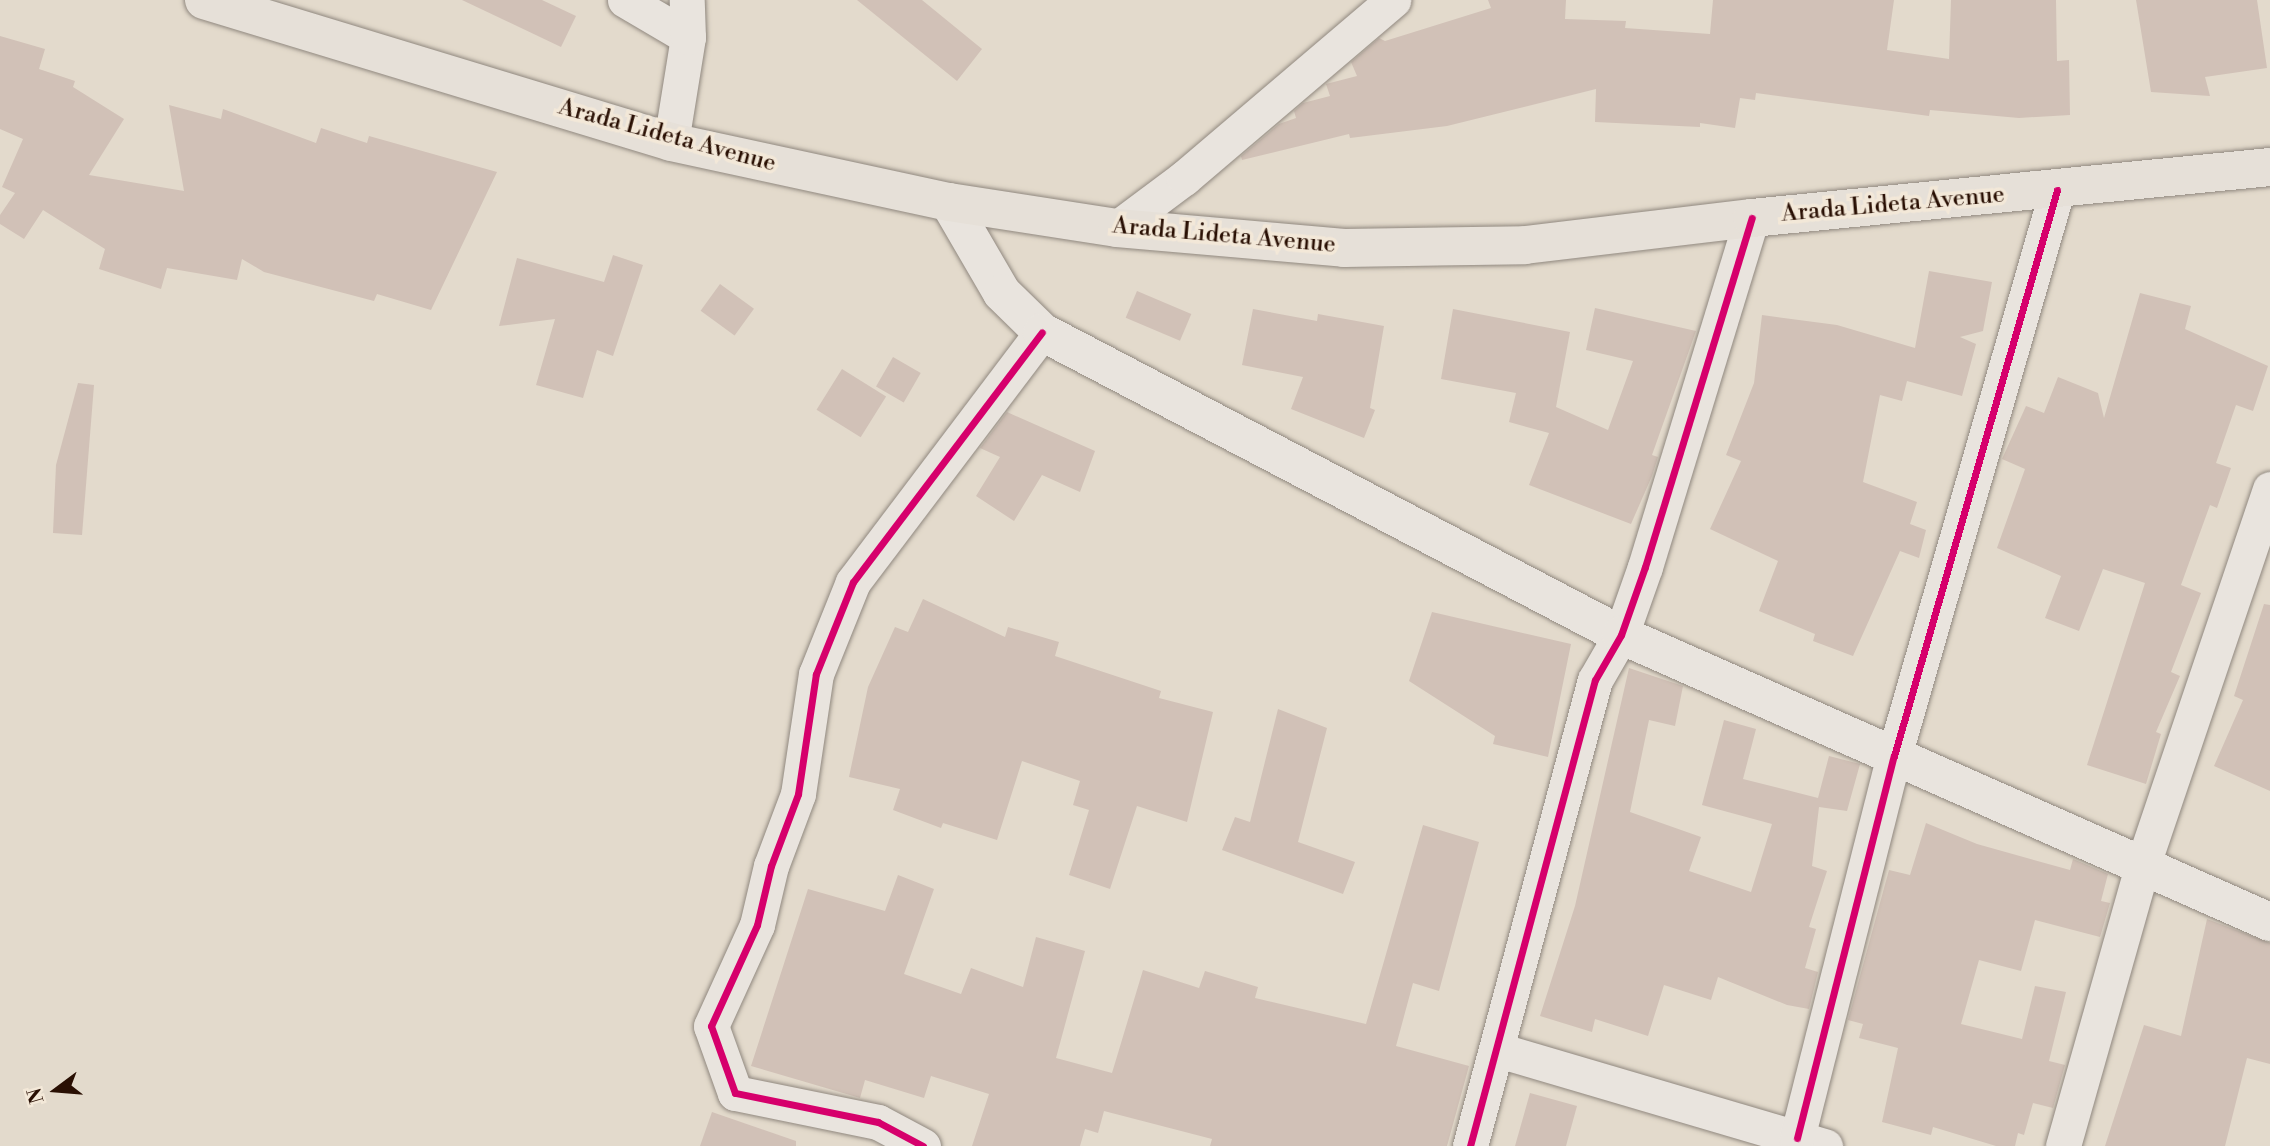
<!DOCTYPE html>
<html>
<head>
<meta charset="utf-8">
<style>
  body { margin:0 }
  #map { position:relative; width:2270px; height:1146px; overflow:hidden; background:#e3dacc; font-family:"Libre Bodoni",serif }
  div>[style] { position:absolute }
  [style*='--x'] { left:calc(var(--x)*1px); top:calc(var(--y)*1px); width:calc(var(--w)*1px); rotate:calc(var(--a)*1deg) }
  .building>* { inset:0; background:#d1c1b7; transform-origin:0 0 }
  .roads { filter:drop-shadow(0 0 2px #90887f) drop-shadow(0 0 2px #90887f) }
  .street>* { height:35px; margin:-17.5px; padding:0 17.5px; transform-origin:17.5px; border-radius:17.5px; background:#e9e4de }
  .secondary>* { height:38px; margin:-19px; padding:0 19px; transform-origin:19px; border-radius:19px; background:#e9e4de }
  .highway>* { height:38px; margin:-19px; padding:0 19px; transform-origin:19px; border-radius:19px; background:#e6e0d8 }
  .cycleway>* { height:7px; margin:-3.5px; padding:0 3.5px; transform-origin:3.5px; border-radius:3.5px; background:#d6006c }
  span { translate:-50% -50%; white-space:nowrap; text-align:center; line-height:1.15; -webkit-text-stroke:7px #f3e8d8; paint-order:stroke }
  .street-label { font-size:24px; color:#290f03 }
  .north { position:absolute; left:21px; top:1055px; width:70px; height:70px; -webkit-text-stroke:5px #f3e8d8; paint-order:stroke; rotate:254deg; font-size:19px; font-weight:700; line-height:28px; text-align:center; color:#290f03 }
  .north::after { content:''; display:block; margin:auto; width:24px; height:32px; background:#290f03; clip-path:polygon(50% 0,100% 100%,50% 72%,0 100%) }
</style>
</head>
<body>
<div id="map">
  <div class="building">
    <div style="clip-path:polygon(462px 0,542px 0,576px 16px,561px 47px)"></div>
    <div style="clip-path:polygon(857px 0,922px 0,982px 49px,957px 81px)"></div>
    <div style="clip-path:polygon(1488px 0,1566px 0,1565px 19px,1626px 21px,1625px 28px,1710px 34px,1713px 0,1894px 0,1887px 50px,1949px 59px,1951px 0,2056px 0,2057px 61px,2069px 60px,2070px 115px,2019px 118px,1930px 110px,1929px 116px,1756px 93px,1755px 100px,1740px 98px,1735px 128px,1700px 123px,1700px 127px,1595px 122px,1596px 89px,1447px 126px,1350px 138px,1349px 134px,1242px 160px,1241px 156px,1279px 124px,1296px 118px,1294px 111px,1303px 103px,1330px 96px,1326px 84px,1357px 76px,1351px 62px,1379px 38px,1385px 41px,1491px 8px)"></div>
    <div style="clip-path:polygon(2136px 0,2257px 0,2267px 68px,2205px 77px,2210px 96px,2151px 92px)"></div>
    <div style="clip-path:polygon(0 36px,45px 49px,39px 69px,75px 81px,73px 87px,124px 119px,89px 175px,184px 191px,169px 105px,221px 119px,223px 109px,316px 143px,321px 128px,367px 143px,369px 136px,497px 172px,431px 310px,377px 294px,374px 301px,264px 272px,242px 259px,237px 280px,167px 268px,161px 289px,99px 269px,105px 249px,43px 210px,24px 239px,0 224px,0 215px,15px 193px,2px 187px,23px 139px,0 129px)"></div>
    <div style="clip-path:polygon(613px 255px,643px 265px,613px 356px,597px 350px,583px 398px,536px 385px,555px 319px,499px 326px,517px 258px,604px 282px)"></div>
    <div style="clip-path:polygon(1929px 271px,1992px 282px,1983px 331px,1960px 337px,1976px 344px,1962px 396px,1907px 381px,1902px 401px,1880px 395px,1863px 482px,1917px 502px,1910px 524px,1926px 530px,1919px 558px,1900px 551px,1853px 656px,1813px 641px,1815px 634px,1759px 611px,1778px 561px,1710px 529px,1741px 461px,1726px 455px,1754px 383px,1762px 315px,1837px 325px,1915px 348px)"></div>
    <div style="left:720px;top:284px;width:42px;height:33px;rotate:36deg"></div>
    <div style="left:1137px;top:291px;width:59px;height:29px;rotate:23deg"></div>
    <div style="clip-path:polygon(2140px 293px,2191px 306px,2185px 329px,2268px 366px,2253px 411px,2236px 405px,2216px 463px,2231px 468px,2217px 508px,2210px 505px,2181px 585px,2201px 593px,2171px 672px,2180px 676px,2156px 732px,2161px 734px,2146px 784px,2087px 765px,2145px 583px,2103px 569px,2079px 631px,2045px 618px,2061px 576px,1997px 548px,2025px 469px,2002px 459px,2026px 406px,2044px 413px,2058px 377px,2098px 393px,2104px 418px)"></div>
    <div style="clip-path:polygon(1595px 308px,1696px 331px,1652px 455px,1658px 457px,1652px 476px,1631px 524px,1529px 485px,1549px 433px,1509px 422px,1516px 393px,1441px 379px,1453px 309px,1570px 332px,1556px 407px,1608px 430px,1633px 361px,1586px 350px)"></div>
    <div style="clip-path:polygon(1253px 309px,1317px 321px,1318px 314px,1384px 326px,1370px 408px,1375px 410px,1364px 438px,1291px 409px,1303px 377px,1242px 365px)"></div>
    <div style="left:893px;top:357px;width:32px;height:34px;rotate:30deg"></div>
    <div style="left:842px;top:369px;width:52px;height:48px;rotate:32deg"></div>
    <div style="clip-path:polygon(78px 383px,94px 385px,82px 535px,53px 533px,56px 465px)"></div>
    <div style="clip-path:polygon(1007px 412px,1095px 451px,1080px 492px,1042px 475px,1014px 521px,976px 496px,1000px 457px,980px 448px)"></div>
    <div style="clip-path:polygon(923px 599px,1005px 637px,1008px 627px,1059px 642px,1055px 656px,1161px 691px,1159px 698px,1213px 712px,1187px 822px,1137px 806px,1110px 889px,1069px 875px,1089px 810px,1073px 805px,1080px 781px,1022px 761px,997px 840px,943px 823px,941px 828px,893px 810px,900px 789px,849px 777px,868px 687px,895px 627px,908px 632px)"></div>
    <div style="clip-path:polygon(2264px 604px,2270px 605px,2270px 791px,2214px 766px,2243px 700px,2234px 696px)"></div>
    <div style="clip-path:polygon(1432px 612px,1571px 644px,1548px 757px,1493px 744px,1495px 736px,1409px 681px)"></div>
    <div style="clip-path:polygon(1629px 668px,1683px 686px,1675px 726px,1649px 720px,1630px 812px,1701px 837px,1689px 871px,1751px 892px,1772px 824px,1702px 805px,1724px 720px,1756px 729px,1743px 779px,1818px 798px,1829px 756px,1860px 764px,1847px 811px,1819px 807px,1812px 866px,1827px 871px,1809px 927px,1816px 929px,1805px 968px,1818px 972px,1809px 1009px,1787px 1005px,1718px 977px,1711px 1000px,1664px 985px,1648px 1036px,1595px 1019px,1592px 1032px,1540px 1016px,1575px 906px)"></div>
    <div style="clip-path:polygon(1278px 709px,1327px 728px,1298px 842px,1355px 862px,1343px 894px,1222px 850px,1235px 817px,1250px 822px)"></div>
    <div style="clip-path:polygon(1926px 823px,1977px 844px,2070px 870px,2073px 859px,2108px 874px,2101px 901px,2110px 903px,2100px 937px,2035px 920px,2021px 971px,1979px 960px,1961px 1024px,2022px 1039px,2035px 986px,2066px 992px,2049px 1061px,2065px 1065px,2053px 1108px,2033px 1103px,2024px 1135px,2018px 1133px,2015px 1146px,1996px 1146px,1933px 1127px,1931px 1135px,1882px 1122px,1898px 1048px,1859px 1038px,1863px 1024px,1848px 1020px,1889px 870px,1910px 875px)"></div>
    <div style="clip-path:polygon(1423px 825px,1479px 842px,1439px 991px,1413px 983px,1396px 1046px,1469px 1066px,1447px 1146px,1210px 1146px,1212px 1139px,1104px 1111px,1098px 1133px,1085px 1129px,1080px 1146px,972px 1146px,989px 1094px,931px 1076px,924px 1098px,865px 1080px,860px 1098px,751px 1066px,808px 889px,885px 911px,898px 875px,934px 889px,904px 974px,961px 994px,971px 968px,1023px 987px,1036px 937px,1085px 951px,1056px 1058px,1112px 1073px,1143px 970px,1199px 988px,1205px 971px,1258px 987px,1255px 998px,1366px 1024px)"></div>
    <div style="clip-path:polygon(2207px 919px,2270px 943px,2270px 1064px,2247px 1058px,2225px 1146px,2105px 1146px,2144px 1025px,2181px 1036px)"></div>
    <div style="clip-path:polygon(1530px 1093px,1577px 1106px,1566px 1146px,1515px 1146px)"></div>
    <div style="clip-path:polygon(712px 1112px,796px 1141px,796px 1146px,700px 1146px)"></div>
  </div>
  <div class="roads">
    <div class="street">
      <div style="--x:625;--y:0;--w:73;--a:30.4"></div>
      <div style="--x:671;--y:142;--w:106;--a:-80.8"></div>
      <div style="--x:688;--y:37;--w:37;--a:-92"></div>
      <div style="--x:1117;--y:228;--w:84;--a:-36.7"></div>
      <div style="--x:1184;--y:178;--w:275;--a:-40.4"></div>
      <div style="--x:1498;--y:1050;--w:341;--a:16.4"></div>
      <div style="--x:1797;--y:1138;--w:394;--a:-75.8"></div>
      <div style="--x:1894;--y:756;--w:589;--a:-73.93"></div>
      <div style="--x:923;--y:1146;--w:51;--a:-151.9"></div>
      <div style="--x:878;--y:1122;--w:146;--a:-168.5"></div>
      <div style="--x:735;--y:1093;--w:71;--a:-109.7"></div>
      <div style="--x:711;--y:1026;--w:111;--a:-65.5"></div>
      <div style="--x:757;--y:925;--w:61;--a:-76.7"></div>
      <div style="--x:771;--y:866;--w:77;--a:-69.4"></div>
      <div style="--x:798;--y:794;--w:121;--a:-81.5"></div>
      <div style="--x:816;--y:674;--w:99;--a:-68.1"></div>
      <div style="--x:853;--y:582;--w:313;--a:-52.9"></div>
      <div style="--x:1470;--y:1146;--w:482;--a:-75"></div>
      <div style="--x:1595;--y:680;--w:52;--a:-60"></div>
      <div style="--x:1621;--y:635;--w:72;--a:-70.6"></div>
      <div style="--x:1645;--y:567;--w:365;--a:-73"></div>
      <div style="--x:2063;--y:1146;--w:290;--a:-74.2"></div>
      <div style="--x:2142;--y:867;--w:399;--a:-71.3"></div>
    </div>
    <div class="secondary">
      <div style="--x:949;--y:202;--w:105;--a:59.8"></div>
      <div style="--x:1002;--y:293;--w:56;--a:44.3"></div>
      <div style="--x:1042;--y:332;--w:653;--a:27.62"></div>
      <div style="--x:1621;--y:635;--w:710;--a:23.86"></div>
    </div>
    <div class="highway">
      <div style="--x:204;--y:0;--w:488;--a:16.9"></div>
      <div style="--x:671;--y:142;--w:284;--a:12.2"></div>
      <div style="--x:949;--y:202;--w:170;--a:8.8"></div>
      <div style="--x:1117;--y:228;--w:228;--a:5"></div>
      <div style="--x:1344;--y:248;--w:181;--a:-0.9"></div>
      <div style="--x:1525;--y:245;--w:229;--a:-6.8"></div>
      <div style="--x:1752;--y:218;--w:521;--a:-5.62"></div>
    </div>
  </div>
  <div class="cycleway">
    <div style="--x:1797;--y:1138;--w:394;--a:-75.8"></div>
    <div style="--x:1894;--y:756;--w:589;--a:-73.93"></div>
    <div style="--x:923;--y:1146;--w:51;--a:-151.9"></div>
    <div style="--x:878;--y:1122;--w:146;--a:-168.5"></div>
    <div style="--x:735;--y:1093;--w:71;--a:-109.7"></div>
    <div style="--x:711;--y:1026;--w:111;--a:-65.5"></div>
    <div style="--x:757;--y:925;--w:61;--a:-76.7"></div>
    <div style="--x:771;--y:866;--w:77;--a:-69.4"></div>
    <div style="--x:798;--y:794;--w:121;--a:-81.5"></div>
    <div style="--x:816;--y:674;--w:99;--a:-68.1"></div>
    <div style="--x:853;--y:582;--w:313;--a:-52.9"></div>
    <div style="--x:1470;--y:1146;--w:482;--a:-75"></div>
    <div style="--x:1595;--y:680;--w:52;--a:-60"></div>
    <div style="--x:1621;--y:635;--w:72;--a:-70.6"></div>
    <div style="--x:1645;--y:567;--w:365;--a:-73"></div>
  </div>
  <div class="street-label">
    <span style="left:667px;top:136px;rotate:15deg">Arada Lideta Avenue</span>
    <span style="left:1893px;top:205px;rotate:-5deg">Arada Lideta Avenue</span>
    <span style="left:1224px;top:236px;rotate:5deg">Arada Lideta Avenue</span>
  </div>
  <div class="north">N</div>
</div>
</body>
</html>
